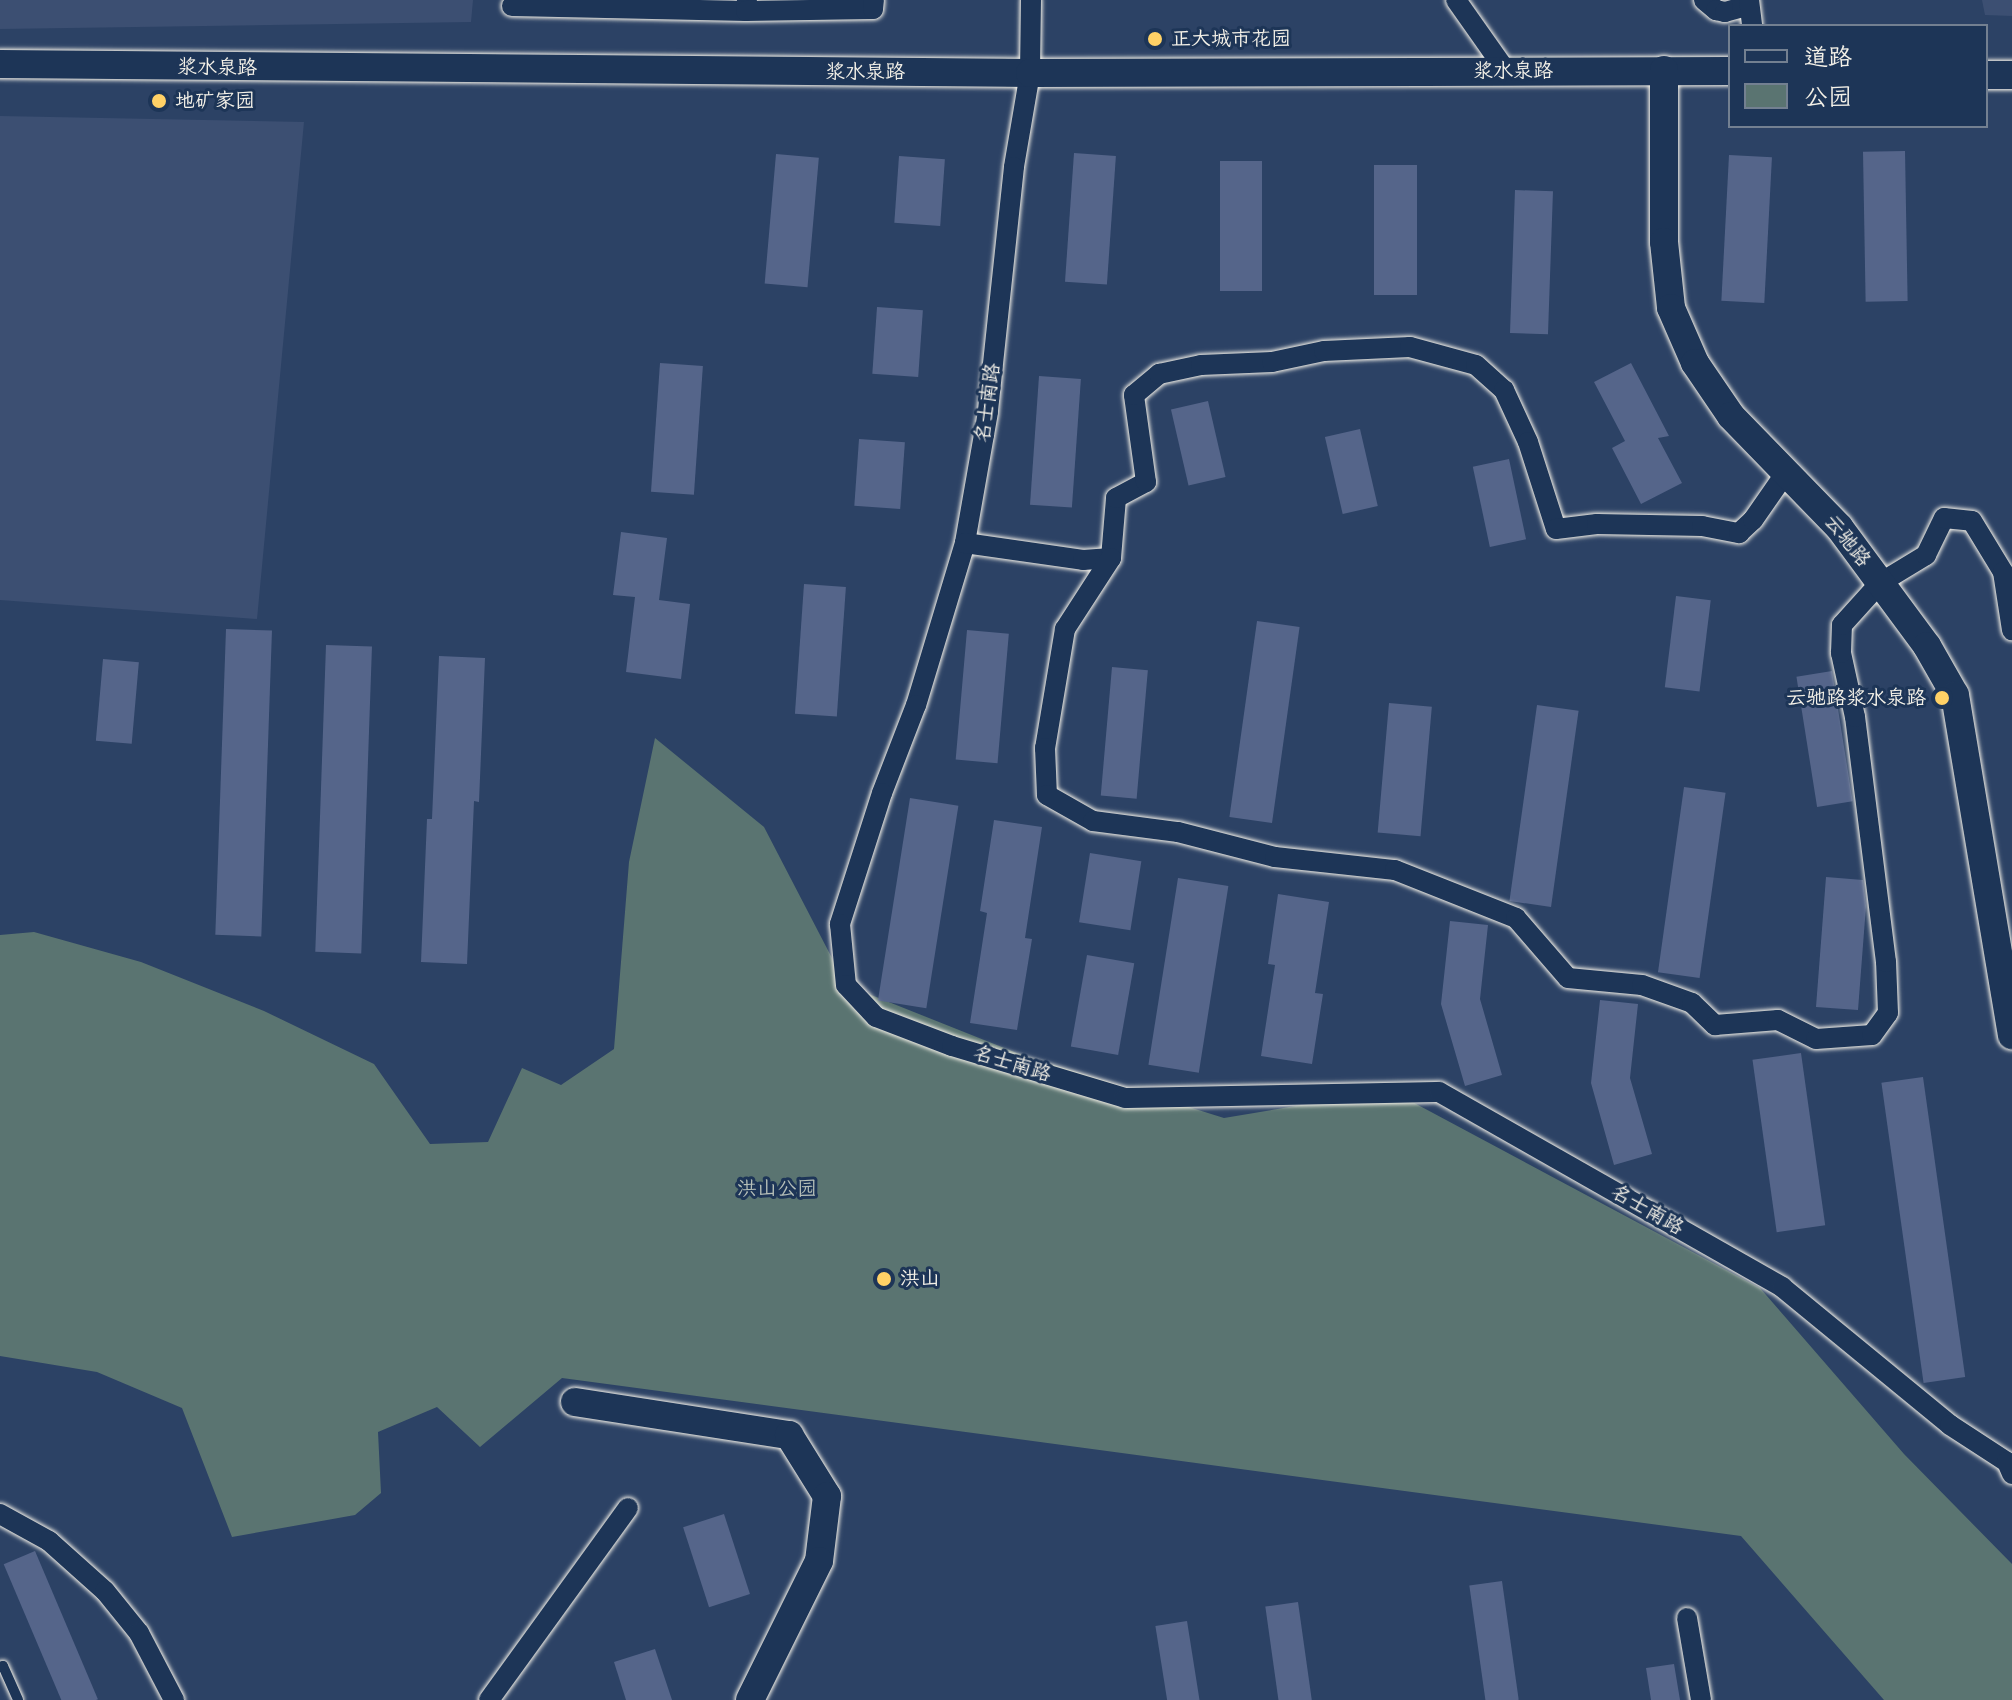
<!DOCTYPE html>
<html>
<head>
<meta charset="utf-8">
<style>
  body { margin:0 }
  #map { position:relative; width:2012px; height:1700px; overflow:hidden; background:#2c4265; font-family:"Balsamiq Sans","LXGW WenKai TC",sans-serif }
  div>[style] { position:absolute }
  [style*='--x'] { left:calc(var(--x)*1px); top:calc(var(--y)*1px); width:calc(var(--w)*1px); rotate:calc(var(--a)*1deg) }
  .built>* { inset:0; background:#3c4f72 }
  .green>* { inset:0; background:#5a7471 }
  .building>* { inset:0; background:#55658a; transform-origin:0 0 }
  .roads { filter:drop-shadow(0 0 2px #f4f1e8) drop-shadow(0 0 2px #f4f1e8) }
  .lane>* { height:10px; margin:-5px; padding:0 5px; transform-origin:5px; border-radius:5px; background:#1d3557 }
  .street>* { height:20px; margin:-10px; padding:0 10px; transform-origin:10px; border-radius:10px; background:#1d3557 }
  .secondary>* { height:28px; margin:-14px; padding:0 14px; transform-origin:14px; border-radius:14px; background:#1d3557 }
  .dots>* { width:22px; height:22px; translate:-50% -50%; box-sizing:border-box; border:4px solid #1d3557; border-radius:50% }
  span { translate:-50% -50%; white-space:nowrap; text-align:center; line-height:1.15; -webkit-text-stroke:6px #1d3557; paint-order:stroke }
  .poi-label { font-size:20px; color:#f4f1e8 }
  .left { translate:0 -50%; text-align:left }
  .right { translate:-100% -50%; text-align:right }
  .street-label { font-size:20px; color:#f4f1e8 }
  .park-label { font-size:20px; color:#b6bfb8 }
  .legend { position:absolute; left:1728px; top:24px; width:260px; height:104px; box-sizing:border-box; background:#1d3557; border:2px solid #738091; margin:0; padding:10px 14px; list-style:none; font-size:24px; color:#f4f1e8 }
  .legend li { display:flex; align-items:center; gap:16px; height:40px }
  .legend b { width:40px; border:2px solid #738091 }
</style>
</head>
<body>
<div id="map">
  <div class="built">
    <div style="clip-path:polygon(0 0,473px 0,471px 22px,0 29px)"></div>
    <div style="clip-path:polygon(1982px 0,2012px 0,2012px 16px,1985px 15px)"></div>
    <div style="clip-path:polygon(0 116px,304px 122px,257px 619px,0 600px)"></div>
  </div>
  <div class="green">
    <div style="clip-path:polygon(655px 738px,764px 827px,846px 985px,1022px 1055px,1224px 1118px,1390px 1090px,1760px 1288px,1904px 1454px,2012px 1564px,2012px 1700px,1884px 1700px,1741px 1536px,562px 1378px,480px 1447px,437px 1407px,378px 1432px,381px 1493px,355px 1515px,232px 1537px,182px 1408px,97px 1372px,0 1356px,0 935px,34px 932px,141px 962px,264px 1011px,374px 1064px,430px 1144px,488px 1142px,522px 1068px,561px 1085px,614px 1049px,629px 862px)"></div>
  </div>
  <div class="building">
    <div style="left:1905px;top:151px;width:150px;height:42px;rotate:89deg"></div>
    <div style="left:1074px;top:153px;width:42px;height:129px;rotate:4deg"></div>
    <div style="left:776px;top:154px;width:43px;height:130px;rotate:5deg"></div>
    <div style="left:1729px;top:155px;width:43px;height:146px;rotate:3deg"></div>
    <div style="left:899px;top:156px;width:46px;height:67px;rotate:4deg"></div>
    <div style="left:1220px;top:161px;width:42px;height:130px"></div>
    <div style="left:1374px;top:165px;width:43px;height:130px"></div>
    <div style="left:1515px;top:190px;width:38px;height:143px;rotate:2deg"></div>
    <div style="left:877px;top:307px;width:46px;height:67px;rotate:4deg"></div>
    <div style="left:660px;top:363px;width:43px;height:129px;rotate:4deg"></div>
    <div style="clip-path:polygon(1631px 363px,1669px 436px,1658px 438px,1682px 483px,1641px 504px,1612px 448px,1625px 441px,1594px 382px)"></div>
    <div style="left:1039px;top:376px;width:42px;height:129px;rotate:4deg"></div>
    <div style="left:1208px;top:401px;width:78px;height:38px;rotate:77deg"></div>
    <div style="left:1360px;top:429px;width:79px;height:36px;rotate:77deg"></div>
    <div style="left:859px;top:439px;width:46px;height:67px;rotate:4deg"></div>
    <div style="left:1509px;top:459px;width:82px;height:37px;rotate:78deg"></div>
    <div style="clip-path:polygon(621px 532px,667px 538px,659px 600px,690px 604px,681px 679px,626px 672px,635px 597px,613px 595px)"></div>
    <div style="left:804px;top:584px;width:42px;height:130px;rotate:4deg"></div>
    <div style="left:1676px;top:596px;width:35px;height:92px;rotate:7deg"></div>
    <div style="left:1257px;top:621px;width:43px;height:198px;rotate:8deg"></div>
    <div style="left:226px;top:629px;width:46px;height:306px;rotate:2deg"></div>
    <div style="left:967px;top:630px;width:42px;height:130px;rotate:5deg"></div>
    <div style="left:326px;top:645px;width:46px;height:307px;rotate:2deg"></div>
    <div style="clip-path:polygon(439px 656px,485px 658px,479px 802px,474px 801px,467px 964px,421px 962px,427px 819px,432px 819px)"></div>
    <div style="left:103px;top:659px;width:36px;height:82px;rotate:5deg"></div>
    <div style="left:1112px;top:667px;width:36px;height:129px;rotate:5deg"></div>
    <div style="left:1832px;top:671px;width:132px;height:36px;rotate:81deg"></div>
    <div style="left:1389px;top:703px;width:43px;height:130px;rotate:5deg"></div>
    <div style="left:1537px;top:705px;width:42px;height:198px;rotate:8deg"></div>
    <div style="left:1684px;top:787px;width:42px;height:187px;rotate:8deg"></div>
    <div style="left:910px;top:798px;width:49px;height:205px;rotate:9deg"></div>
    <div style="clip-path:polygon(994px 820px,1042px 827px,1025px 938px,1032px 939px,1017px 1030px,970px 1023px,987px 913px,980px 911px)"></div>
    <div style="left:1090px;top:853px;width:52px;height:70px;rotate:9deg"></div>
    <div style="clip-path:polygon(1826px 877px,1863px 880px,1866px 906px,1858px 1010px,1816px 1007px)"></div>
    <div style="left:1178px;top:878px;width:51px;height:189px;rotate:9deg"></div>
    <div style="clip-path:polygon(1278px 894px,1329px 902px,1315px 993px,1323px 994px,1312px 1064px,1261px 1056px,1275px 965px,1268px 964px)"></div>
    <div style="clip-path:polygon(1450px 921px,1488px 925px,1480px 999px,1502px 1075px,1465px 1086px,1441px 1004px)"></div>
    <div style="left:1087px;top:955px;width:48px;height:93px;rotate:10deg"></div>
    <div style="clip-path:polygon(1600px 1000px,1638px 1004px,1630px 1078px,1652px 1154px,1614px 1165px,1591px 1083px)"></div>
    <div style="left:1801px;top:1053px;width:174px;height:49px;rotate:82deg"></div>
    <div style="left:1923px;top:1077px;width:303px;height:42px;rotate:82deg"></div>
    <div style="left:724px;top:1514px;width:84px;height:43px;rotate:72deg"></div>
    <div style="left:35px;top:1551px;width:161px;height:34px;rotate:67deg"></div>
    <div style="left:1502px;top:1581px;width:120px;height:33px;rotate:82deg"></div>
    <div style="left:1298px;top:1602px;width:99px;height:33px;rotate:82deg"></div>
    <div style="left:1187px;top:1621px;width:80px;height:32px;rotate:81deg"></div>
    <div style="clip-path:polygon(655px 1649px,672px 1700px,626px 1700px,614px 1662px)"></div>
    <div style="clip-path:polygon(1674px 1664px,1680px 1700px,1651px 1700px,1646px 1668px)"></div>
  </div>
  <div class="roads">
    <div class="lane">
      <div style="--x:0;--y:1667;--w:3;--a:-18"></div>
      <div style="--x:3;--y:1666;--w:37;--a:66"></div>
    </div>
    <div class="street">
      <div style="--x:1031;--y:0;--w:73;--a:90.8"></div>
      <div style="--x:1030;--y:73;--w:95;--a:99.7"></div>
      <div style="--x:1014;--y:167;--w:246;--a:96.1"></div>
      <div style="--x:988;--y:412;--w:133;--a:100"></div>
      <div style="--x:965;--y:543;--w:169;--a:106.8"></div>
      <div style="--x:916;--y:705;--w:94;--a:111.1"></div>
      <div style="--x:882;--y:793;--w:138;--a:107.8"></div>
      <div style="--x:840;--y:924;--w:61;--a:84.4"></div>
      <div style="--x:846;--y:985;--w:44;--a:46.8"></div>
      <div style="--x:876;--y:1017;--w:81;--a:20.9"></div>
      <div style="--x:952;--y:1046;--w:181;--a:16.7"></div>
      <div style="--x:1125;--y:1098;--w:314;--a:-1.1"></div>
      <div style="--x:1439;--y:1092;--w:395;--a:29.6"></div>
      <div style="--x:1782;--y:1287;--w:217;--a:39.4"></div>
      <div style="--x:1950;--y:1425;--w:68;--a:33"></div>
      <div style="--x:2007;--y:1462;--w:13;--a:67"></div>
      <div style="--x:1456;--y:0;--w:87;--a:54.8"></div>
      <div style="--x:1704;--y:0;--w:16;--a:40"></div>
      <div style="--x:1716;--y:10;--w:9;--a:13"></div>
      <div style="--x:1725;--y:12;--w:18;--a:-16"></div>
      <div style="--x:1742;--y:7;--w:10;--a:-45"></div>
      <div style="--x:1749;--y:0;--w:26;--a:83"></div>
      <div style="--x:512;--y:6;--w:234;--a:1.2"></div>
      <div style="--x:746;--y:11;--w:11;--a:-85"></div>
      <div style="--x:746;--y:11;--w:127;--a:-0.9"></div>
      <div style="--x:873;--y:9;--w:9;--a:-84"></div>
      <div style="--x:965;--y:543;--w:119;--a:8.2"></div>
      <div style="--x:1083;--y:560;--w:28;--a:-4"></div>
      <div style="--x:1111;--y:558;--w:60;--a:-85.2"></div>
      <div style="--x:1116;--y:498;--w:34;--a:-28"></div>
      <div style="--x:1146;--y:482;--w:88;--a:-97.9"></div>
      <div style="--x:1134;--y:395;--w:33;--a:-40"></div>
      <div style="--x:1159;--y:374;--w:43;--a:-12.1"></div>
      <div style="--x:1201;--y:365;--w:71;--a:-2.4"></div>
      <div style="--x:1272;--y:362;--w:53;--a:-11.9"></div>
      <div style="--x:1324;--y:351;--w:86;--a:-2.7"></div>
      <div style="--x:1410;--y:347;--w:68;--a:15.3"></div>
      <div style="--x:1476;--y:365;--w:38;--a:42"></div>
      <div style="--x:1504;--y:390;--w:57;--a:65.2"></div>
      <div style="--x:1528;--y:442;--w:91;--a:72.2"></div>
      <div style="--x:1556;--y:529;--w:41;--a:-7"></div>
      <div style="--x:1597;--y:524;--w:105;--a:1.1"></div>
      <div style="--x:1702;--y:526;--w:38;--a:11"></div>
      <div style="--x:1739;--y:533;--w:19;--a:-43"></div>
      <div style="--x:1753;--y:520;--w:56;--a:-55.2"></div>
      <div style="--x:1111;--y:558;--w:85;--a:122.9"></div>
      <div style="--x:1065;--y:629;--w:121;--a:99.5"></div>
      <div style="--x:1045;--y:748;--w:47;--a:87.6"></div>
      <div style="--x:1047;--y:795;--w:53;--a:29.5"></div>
      <div style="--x:1093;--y:821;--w:86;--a:7.4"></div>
      <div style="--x:1178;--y:832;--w:100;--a:14.5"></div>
      <div style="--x:1275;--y:857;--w:121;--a:6.2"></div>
      <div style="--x:1395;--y:870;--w:130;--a:21.6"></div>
      <div style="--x:1516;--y:918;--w:79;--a:49.1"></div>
      <div style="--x:1568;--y:978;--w:74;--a:5.4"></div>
      <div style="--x:1642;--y:985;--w:53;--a:19.8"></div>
      <div style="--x:1692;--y:1003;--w:32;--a:44"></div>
      <div style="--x:1715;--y:1025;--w:63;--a:-4.5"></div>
      <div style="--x:1778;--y:1020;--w:42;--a:26.6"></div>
      <div style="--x:1816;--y:1039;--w:56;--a:-4.1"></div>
      <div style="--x:1872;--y:1035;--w:27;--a:-54"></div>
      <div style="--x:1888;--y:1013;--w:51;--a:-92.2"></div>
      <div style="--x:1886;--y:962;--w:247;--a:-97.2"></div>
      <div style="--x:1855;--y:717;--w:66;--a:-102.3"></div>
      <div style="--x:1841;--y:653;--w:28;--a:-88"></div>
      <div style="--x:1842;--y:625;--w:57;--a:-47.9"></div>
      <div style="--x:1880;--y:583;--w:54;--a:-31.3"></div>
      <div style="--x:1926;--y:555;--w:41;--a:-64.1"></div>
      <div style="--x:1944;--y:518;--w:28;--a:6"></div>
      <div style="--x:1972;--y:521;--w:60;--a:58.7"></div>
      <div style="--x:2003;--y:572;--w:59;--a:81.2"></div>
      <div style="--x:0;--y:1514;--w:56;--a:28.9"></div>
      <div style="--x:49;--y:1541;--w:75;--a:41.8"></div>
      <div style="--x:105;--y:1591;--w:54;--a:51"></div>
      <div style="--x:139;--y:1633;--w:76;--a:62.4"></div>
      <div style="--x:1687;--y:1618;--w:83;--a:80.3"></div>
      <div style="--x:489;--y:1700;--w:237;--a:-54.1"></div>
    </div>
    <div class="secondary">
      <div style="--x:0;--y:64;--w:1030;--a:0.5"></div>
      <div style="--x:1030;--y:73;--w:700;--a:-0.16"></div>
      <div style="--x:1664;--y:70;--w:172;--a:90"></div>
      <div style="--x:1664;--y:242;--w:66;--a:83.9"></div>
      <div style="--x:1671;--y:308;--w:60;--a:66.4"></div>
      <div style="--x:1695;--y:363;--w:64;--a:55.8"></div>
      <div style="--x:1731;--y:416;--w:155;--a:45.8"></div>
      <div style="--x:1839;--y:527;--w:148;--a:53.5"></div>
      <div style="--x:1927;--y:646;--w:56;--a:60.3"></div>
      <div style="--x:1955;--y:695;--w:345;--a:80.5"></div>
      <div style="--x:1986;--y:75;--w:26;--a:0"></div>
      <div style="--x:575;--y:1402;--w:217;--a:8.8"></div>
      <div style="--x:789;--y:1435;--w:72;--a:58.1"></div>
      <div style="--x:827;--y:1496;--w:65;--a:97"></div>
      <div style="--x:819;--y:1561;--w:155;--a:116.4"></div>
    </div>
  </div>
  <div class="dots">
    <div style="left:1155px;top:39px;background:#ffd166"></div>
    <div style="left:159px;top:101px;background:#ffd166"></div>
    <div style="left:1942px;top:698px;background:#ffd166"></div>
    <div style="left:884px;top:1279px;background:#ffd166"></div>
  </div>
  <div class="poi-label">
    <span class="left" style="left:1171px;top:39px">正大城市花园</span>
    <span class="left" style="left:175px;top:101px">地矿家园</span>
    <span class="right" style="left:1926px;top:698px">云驰路浆水泉路</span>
    <span class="left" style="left:900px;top:1279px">洪山</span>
  </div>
  <div class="street-label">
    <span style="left:217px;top:68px;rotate:1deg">浆水泉路</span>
    <span style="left:1513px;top:71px">浆水泉路</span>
    <span style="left:865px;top:72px">浆水泉路</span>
    <span style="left:988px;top:403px;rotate:-82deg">名士南路</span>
    <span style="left:1847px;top:541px;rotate:51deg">云驰路</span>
    <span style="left:1012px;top:1064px;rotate:17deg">名士南路</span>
    <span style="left:1647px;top:1210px;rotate:30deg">名士南路</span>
  </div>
  <div class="park-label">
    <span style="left:777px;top:1189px">洪山公园</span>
  </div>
  <ul class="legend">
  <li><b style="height:10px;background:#1d3557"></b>道路</li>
  <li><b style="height:22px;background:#5a7471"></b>公园</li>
  </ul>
</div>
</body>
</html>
